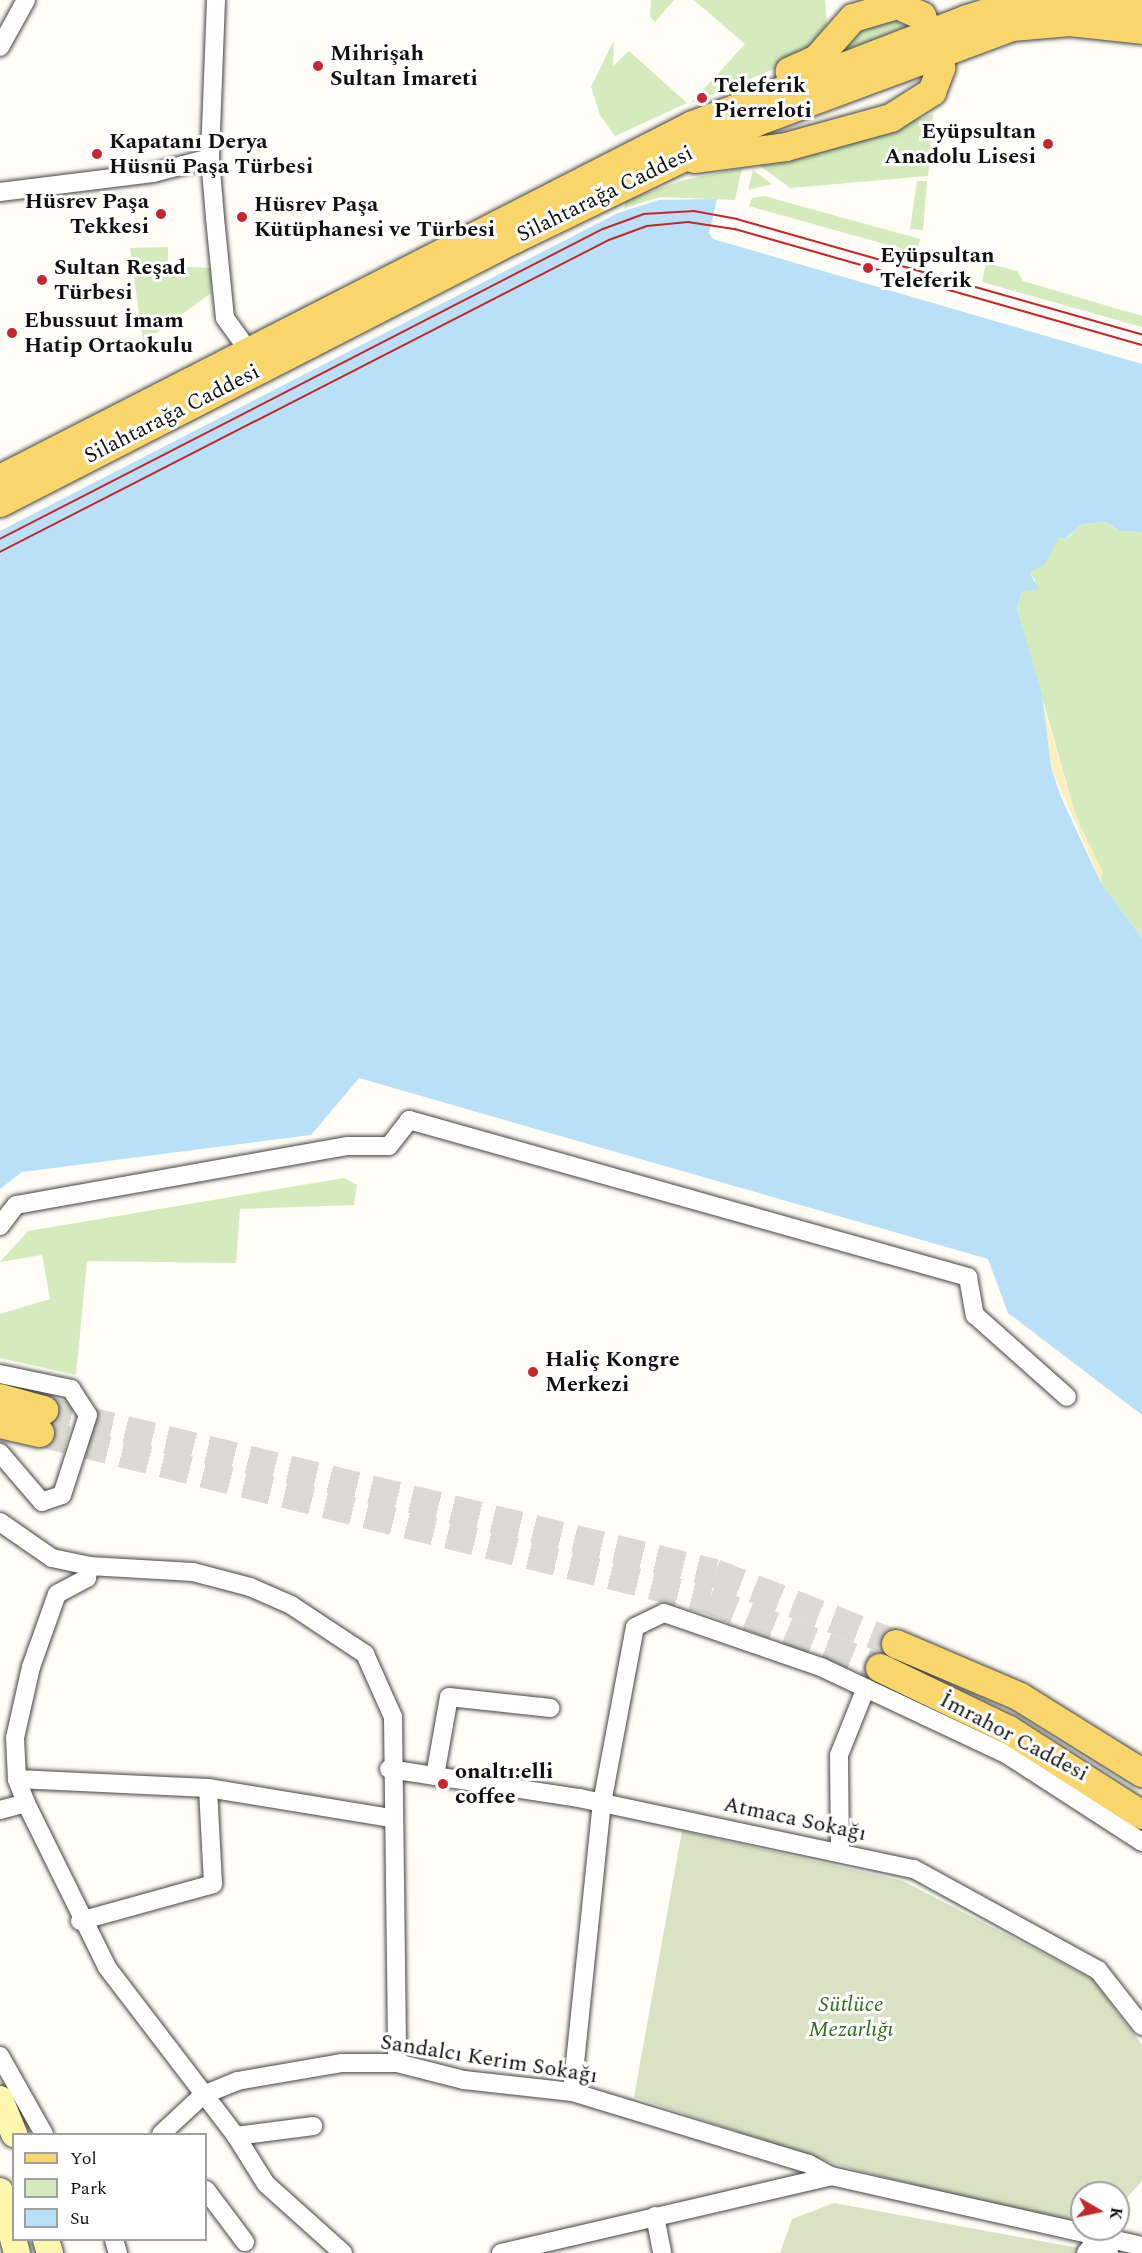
<!DOCTYPE html>
<html>
<head>
<meta charset="utf-8">
<style>
  body { margin:0 }
  #map { position:relative; width:1142px; height:2253px; overflow:hidden; background:#fffdf5; font-family:Spectral,serif }
  div>[style] { position:absolute }
  [style*='--x'] { left:calc(var(--x)*1px); top:calc(var(--y)*1px); width:calc(var(--w)*1px); rotate:calc(var(--a)*1deg) }
  .green>* { inset:0; background:#d5ebbd }
  .sand>* { inset:0; background:#fbeec1 }
  .cemetery>* { inset:0; background:#d9e3c4 }
  .water>* { inset:0; background:#b9e0f7 }
  .primary-tunnel>* { height:28px; margin-top:-14px; transform-origin:0; background:repeating-linear-gradient(90deg,#dbdad3 0 28px,transparent 0 42px) }
  .roads { filter:drop-shadow(0 0 2px #444) drop-shadow(0 0 2px #444) }
  .minor>* { height:18px; margin:-9px; padding:0 9px; transform-origin:9px; border-radius:9px; background:#fff }
  .secondary>* { height:26px; margin:-13px; padding:0 13px; transform-origin:13px; border-radius:13px; background:#fff6b0 }
  .primary>* { height:28px; margin:-14px; padding:0 14px; transform-origin:14px; border-radius:14px; background:#f9d66b }
  .tram>* { height:1.5px; margin:-0.75px; padding:0 0.75px; transform-origin:0.75px; border-radius:0.75px; background:#c4262e }
  .dots>* { width:16px; height:16px; translate:-50% -50%; box-sizing:border-box; border:3px solid #fff; border-radius:50% }
  span { translate:-50% -50%; white-space:nowrap; text-align:center; line-height:1.15; -webkit-text-stroke:6px #fff; paint-order:stroke }
  .poi-label { font-size:22px; color:#111; font-weight:700 }
  .left { translate:0 -50%; text-align:left }
  .right { translate:-100% -50%; text-align:right }
  .street-label { font-size:22px; color:#111 }
  .park-label { font-size:22px; color:#2f6b1f; font-style:italic }
  .legend { position:absolute; left:12px; top:2133px; width:195px; height:108px; box-sizing:border-box; background:#fff; border:2px solid #a0a0a0; margin:0; padding:8px 10px; list-style:none; font-size:18px; color:#111 }
  .legend li { display:flex; align-items:center; gap:12px; height:30px }
  .legend b { width:30px; border:2px solid #a0a0a0 }
  .north { position:absolute; left:1070px; top:2181px; width:60px; height:60px; box-sizing:border-box; background:#fff; border:2px solid #a0a0a0; border-radius:50%; rotate:99deg; font-size:16px; font-weight:700; line-height:24px; text-align:center; color:#111 }
  .north::after { content:''; display:block; margin:auto; width:21px; height:27px; background:#c4262e; clip-path:polygon(50% 0,100% 100%,50% 72%,0 100%) }
</style>
</head>
<body>
<div id="map">
  <div class="green">
    <div style="clip-path:polygon(651px 0,674px 0,655px 22px,650px 17px)"></div>
    <div style="clip-path:polygon(694px 0,825px 0,827px 24px,803px 57px,691px 103px,745px 44px)"></div>
    <div style="clip-path:polygon(899px 19px,903px 28px,843px 51px,857px 31px)"></div>
    <div style="clip-path:polygon(614px 40px,613px 66px,629px 51px,687px 103px,615px 136px,600px 115px,591px 87px)"></div>
    <div style="clip-path:polygon(933px 114px,928px 176px,790px 188px,759px 165px,864px 139px)"></div>
    <div style="clip-path:polygon(742px 168px,735px 200px,660px 197px,625px 208px,624px 201px,684px 180px)"></div>
    <div style="clip-path:polygon(753px 170px,772px 184px,748px 190px)"></div>
    <div style="clip-path:polygon(917px 181px,927px 181px,923px 230px,910px 229px)"></div>
    <div style="clip-path:polygon(764px 196px,920px 239px,917px 253px,749px 206px,752px 198px)"></div>
    <div style="clip-path:polygon(168px 247px,168px 266px,211px 268px,211px 293px,143px 343px,130px 248px)"></div>
    <div style="clip-path:polygon(986px 263px,1017px 271px,1023px 281px,1142px 316px,1142px 327px,982px 282px)"></div>
    <div style="clip-path:polygon(1106px 522px,1117px 531px,1142px 532px,1142px 938px,1101px 883px,1102px 871px,1076px 817px,1017px 609px,1022px 591px,1035px 581px,1030px 572px,1059px 537px,1066px 539px,1082px 524px)"></div>
    <div style="clip-path:polygon(344px 1178px,357px 1185px,354px 1205px,240px 1209px,236px 1263px,87px 1261px,76px 1375px,0 1358px,0 1314px,50px 1299px,42px 1255px,0 1262px,28px 1231px)"></div>
  </div>
  <div class="sand">
    <div style="clip-path:polygon(1043px 705px,1076px 817px,1102px 871px,1101px 883px,1051px 767px)"></div>
  </div>
  <div class="cemetery">
    <div style="clip-path:polygon(682px 1831px,903px 1881px,1092px 1979px,1142px 2045px,1142px 2181px,1118px 2208px,1118px 2193px,1082px 2193px,1082px 2228px,842px 2166px,634px 2097px)"></div>
    <div style="clip-path:polygon(834px 2203px,1079px 2248px,1076px 2253px,780px 2253px,792px 2219px)"></div>
  </div>
  <div class="water">
    <div style="clip-path:polygon(717px 199px,709px 233px,713px 239px,1142px 364px,1142px 532px,1118px 531px,1106px 522px,1082px 524px,1065px 539px,1059px 537px,1045px 564px,1030px 572px,1038px 590px,1022px 591px,1017px 609px,1042px 694px,1051px 767px,1061px 797px,1101px 883px,1142px 938px,1142px 1415px,1008px 1313px,988px 1259px,359px 1078px,311px 1135px,22px 1172px,0 1189px,0 531px,618px 213px,659px 200px)"></div>
  </div>
  <div class="primary-tunnel">
    <div style="--x:44;--y:1410;--w:691;--a:13.65"></div>
    <div style="--x:715;--y:1573;--w:194;--a:21.4"></div>
    <div style="--x:40;--y:1433;--w:690;--a:14.02"></div>
    <div style="--x:709;--y:1600;--w:184;--a:21.7"></div>
  </div>
  <div class="roads">
    <div class="minor">
      <div style="--x:216;--y:0;--w:158;--a:92.2"></div>
      <div style="--x:210;--y:158;--w:60;--a:85.2"></div>
      <div style="--x:215;--y:218;--w:100;--a:84.3"></div>
      <div style="--x:225;--y:318;--w:41;--a:54"></div>
      <div style="--x:0;--y:47;--w:54;--a:-61"></div>
      <div style="--x:0;--y:192;--w:154;--a:-7.1"></div>
      <div style="--x:153;--y:173;--w:59;--a:-14.7"></div>
      <div style="--x:0;--y:1226;--w:26;--a:-53"></div>
      <div style="--x:16;--y:1205;--w:337;--a:-10.1"></div>
      <div style="--x:348;--y:1146;--w:41;--a:0"></div>
      <div style="--x:389;--y:1146;--w:33;--a:-52"></div>
      <div style="--x:409;--y:1120;--w:581;--a:15.69"></div>
      <div style="--x:968;--y:1277;--w:39;--a:80"></div>
      <div style="--x:975;--y:1315;--w:123;--a:41.7"></div>
      <div style="--x:0;--y:1374;--w:73;--a:11.9"></div>
      <div style="--x:71;--y:1389;--w:31;--a:57"></div>
      <div style="--x:88;--y:1415;--w:84;--a:108"></div>
      <div style="--x:62;--y:1495;--w:21;--a:161"></div>
      <div style="--x:42;--y:1502;--w:65;--a:-130.6"></div>
      <div style="--x:0;--y:1522;--w:63;--a:34.7"></div>
      <div style="--x:52;--y:1558;--w:38;--a:12"></div>
      <div style="--x:389;--y:1769;--w:192;--a:8.7"></div>
      <div style="--x:579;--y:1798;--w:342;--a:12"></div>
      <div style="--x:914;--y:1869;--w:210;--a:28.8"></div>
      <div style="--x:1098;--y:1970;--w:71;--a:51.8"></div>
      <div style="--x:435;--y:1776;--w:80;--a:-80"></div>
      <div style="--x:449;--y:1697;--w:102;--a:6.2"></div>
      <div style="--x:17;--y:1779;--w:191;--a:2.7"></div>
      <div style="--x:208;--y:1788;--w:186;--a:9.3"></div>
      <div style="--x:0;--y:1810;--w:27;--a:-15"></div>
      <div style="--x:840;--y:1853;--w:98;--a:-90.6"></div>
      <div style="--x:839;--y:1755;--w:72;--a:-68.1"></div>
      <div style="--x:80;--y:1921;--w:138;--a:-15.5"></div>
      <div style="--x:213;--y:1884;--w:96;--a:-93"></div>
      <div style="--x:0;--y:2056;--w:90;--a:60.6"></div>
      <div style="--x:572;--y:2092;--w:291;--a:-84.1"></div>
      <div style="--x:602;--y:1803;--w:179;--a:-79.4"></div>
      <div style="--x:635;--y:1627;--w:32;--a:-26"></div>
      <div style="--x:664;--y:1613;--w:166;--a:19"></div>
      <div style="--x:821;--y:1667;--w:204;--a:25.2"></div>
      <div style="--x:1006;--y:1754;--w:162;--a:32.9"></div>
      <div style="--x:161;--y:2134;--w:57;--a:-42.9"></div>
      <div style="--x:203;--y:2095;--w:37;--a:-22"></div>
      <div style="--x:237;--y:2081;--w:107;--a:-9.7"></div>
      <div style="--x:342;--y:2063;--w:55;--a:0"></div>
      <div style="--x:397;--y:2063;--w:69;--a:14.2"></div>
      <div style="--x:464;--y:2080;--w:109;--a:6.3"></div>
      <div style="--x:572;--y:2092;--w:248;--a:16.9"></div>
      <div style="--x:809;--y:2164;--w:25;--a:29"></div>
      <div style="--x:236;--y:2136;--w:78;--a:-7.4"></div>
      <div style="--x:206;--y:2190;--w:65;--a:53.1"></div>
      <div style="--x:655;--y:2216;--w:38;--a:79"></div>
      <div style="--x:114;--y:2240;--w:14;--a:73"></div>
      <div style="--x:343;--y:2253;--w:103;--a:-138.1"></div>
      <div style="--x:266;--y:2184;--w:57;--a:-122"></div>
      <div style="--x:236;--y:2136;--w:213;--a:-127.4"></div>
      <div style="--x:107;--y:1967;--w:183;--a:-116.3"></div>
      <div style="--x:26;--y:1803;--w:26;--a:-111"></div>
      <div style="--x:17;--y:1779;--w:41;--a:-92.8"></div>
      <div style="--x:15;--y:1738;--w:73;--a:-77.3"></div>
      <div style="--x:31;--y:1667;--w:77;--a:-70.4"></div>
      <div style="--x:57;--y:1594;--w:34;--a:-28"></div>
      <div style="--x:87;--y:1578;--w:12;--a:-81"></div>
      <div style="--x:89;--y:1566;--w:104;--a:3.3"></div>
      <div style="--x:193;--y:1572;--w:59;--a:14.7"></div>
      <div style="--x:250;--y:1587;--w:45;--a:23.7"></div>
      <div style="--x:291;--y:1605;--w:89;--a:33.5"></div>
      <div style="--x:365;--y:1654;--w:69;--a:66"></div>
      <div style="--x:393;--y:1717;--w:346;--a:89.3"></div>
      <div style="--x:501;--y:2253;--w:339;--a:-13.1"></div>
      <div style="--x:831;--y:2176;--w:319;--a:12.7"></div>
      <div style="--x:1086;--y:2253;--w:19;--a:-51"></div>
      <div style="--x:1098;--y:2238;--w:19;--a:54"></div>
    </div>
    <div class="secondary">
      <div style="--x:0;--y:2099;--w:38;--a:68"></div>
      <div style="--x:0;--y:2191;--w:64;--a:74.7"></div>
      <div style="--x:46;--y:2240;--w:14;--a:73"></div>
    </div>
    <div class="primary">
      <div style="--x:1077;--y:0;--w:65;--a:7"></div>
      <div style="--x:694;--y:159;--w:93;--a:-7.4"></div>
      <div style="--x:786;--y:147;--w:109;--a:-15.4"></div>
      <div style="--x:891;--y:118;--w:49;--a:-32.4"></div>
      <div style="--x:932;--y:92;--w:26;--a:-69"></div>
      <div style="--x:941;--y:68;--w:55;--a:-110.1"></div>
      <div style="--x:922;--y:16;--w:27;--a:-156"></div>
      <div style="--x:897;--y:5;--w:46;--a:163.5"></div>
      <div style="--x:853;--y:18;--w:55;--a:131.3"></div>
      <div style="--x:817;--y:59;--w:30;--a:156"></div>
      <div style="--x:0;--y:479;--w:778;--a:-27.06"></div>
      <div style="--x:693;--y:125;--w:294;--a:-21.1"></div>
      <div style="--x:967;--y:19;--w:44;--a:-17.2"></div>
      <div style="--x:1009;--y:6;--w:58;--a:-5.9"></div>
      <div style="--x:0;--y:503;--w:579;--a:-27.14"></div>
      <div style="--x:515;--y:239;--w:269;--a:-25.8"></div>
      <div style="--x:757;--y:122;--w:272;--a:-20.4"></div>
      <div style="--x:1012;--y:27;--w:58;--a:-4.9"></div>
      <div style="--x:1070;--y:22;--w:72;--a:6.3"></div>
      <div style="--x:0;--y:1398;--w:46;--a:15.3"></div>
      <div style="--x:0;--y:1424;--w:41;--a:12.7"></div>
      <div style="--x:896;--y:1644;--w:135;--a:23.1"></div>
      <div style="--x:1020;--y:1697;--w:144;--a:31.9"></div>
      <div style="--x:880;--y:1668;--w:143;--a:25.7"></div>
      <div style="--x:1009;--y:1730;--w:158;--a:32.6"></div>
    </div>
  </div>
  <div class="tram">
    <div style="--x:0;--y:539;--w:678;--a:-27.21"></div>
    <div style="--x:603;--y:229;--w:44;--a:-20.1"></div>
    <div style="--x:644;--y:214;--w:50;--a:-3.4"></div>
    <div style="--x:694;--y:211;--w:44;--a:10.5"></div>
    <div style="--x:737;--y:219;--w:421;--a:15.9"></div>
    <div style="--x:0;--y:552;--w:684;--a:-27.13"></div>
    <div style="--x:609;--y:240;--w:40;--a:-20.2"></div>
    <div style="--x:647;--y:226;--w:41;--a:-5.6"></div>
    <div style="--x:688;--y:222;--w:48;--a:8.5"></div>
    <div style="--x:735;--y:229;--w:423;--a:15.9"></div>
  </div>
  <div class="dots">
    <div style="left:318px;top:66px;background:#c4262e"></div>
    <div style="left:702px;top:98px;background:#c4262e"></div>
    <div style="left:1048px;top:144px;background:#c4262e"></div>
    <div style="left:97px;top:154px;background:#c4262e"></div>
    <div style="left:161px;top:214px;background:#c4262e"></div>
    <div style="left:242px;top:217px;background:#c4262e"></div>
    <div style="left:868px;top:268px;background:#c4262e"></div>
    <div style="left:42px;top:280px;background:#c4262e"></div>
    <div style="left:12px;top:333px;background:#c4262e"></div>
    <div style="left:533px;top:1372px;background:#c4262e"></div>
    <div style="left:443px;top:1784px;background:#c4262e"></div>
  </div>
  <div class="poi-label">
    <span class="left" style="left:330px;top:66px">Mihrişah<br>Sultan İmareti</span>
    <span class="left" style="left:714px;top:98px">Teleferik<br>Pierreloti</span>
    <span class="right" style="left:1036px;top:144px">Eyüpsultan<br>Anadolu Lisesi</span>
    <span class="left" style="left:109px;top:154px">Kapatanı Derya<br>Hüsnü Paşa Türbesi</span>
    <span class="right" style="left:149px;top:214px">Hüsrev Paşa<br>Tekkesi</span>
    <span class="left" style="left:254px;top:217px">Hüsrev Paşa<br>Kütüphanesi ve Türbesi</span>
    <span class="left" style="left:880px;top:268px">Eyüpsultan<br>Teleferik</span>
    <span class="left" style="left:54px;top:280px">Sultan Reşad<br>Türbesi</span>
    <span class="left" style="left:24px;top:333px">Ebussuut İmam<br>Hatip Ortaokulu</span>
    <span class="left" style="left:545px;top:1372px">Haliç Kongre<br>Merkezi</span>
    <span class="left" style="left:455px;top:1784px">onaltı:elli<br>coffee</span>
  </div>
  <div class="street-label">
    <span style="left:605px;top:194px;rotate:-26deg">Silahtarağa Caddesi</span>
    <span style="left:172px;top:414px;rotate:-27deg">Silahtarağa Caddesi</span>
    <span style="left:1014px;top:1737px;rotate:28deg">İmrahor Caddesi</span>
    <span style="left:795px;top:1819px;rotate:12deg">Atmaca Sokağı</span>
    <span style="left:489px;top:2059px;rotate:9deg">Sandalcı Kerim Sokağı</span>
  </div>
  <div class="park-label">
    <span style="left:851px;top:2017px">Sütlüce<br>Mezarlığı</span>
  </div>
  <ul class="legend">
  <li><b style="height:8px;background:#f9d66b"></b>Yol</li>
  <li><b style="height:16px;background:#d5ebbd"></b>Park</li>
  <li><b style="height:16px;background:#b9e0f7"></b>Su</li>
  </ul>
  <div class="north">K</div>
</div>
</body>
</html>
